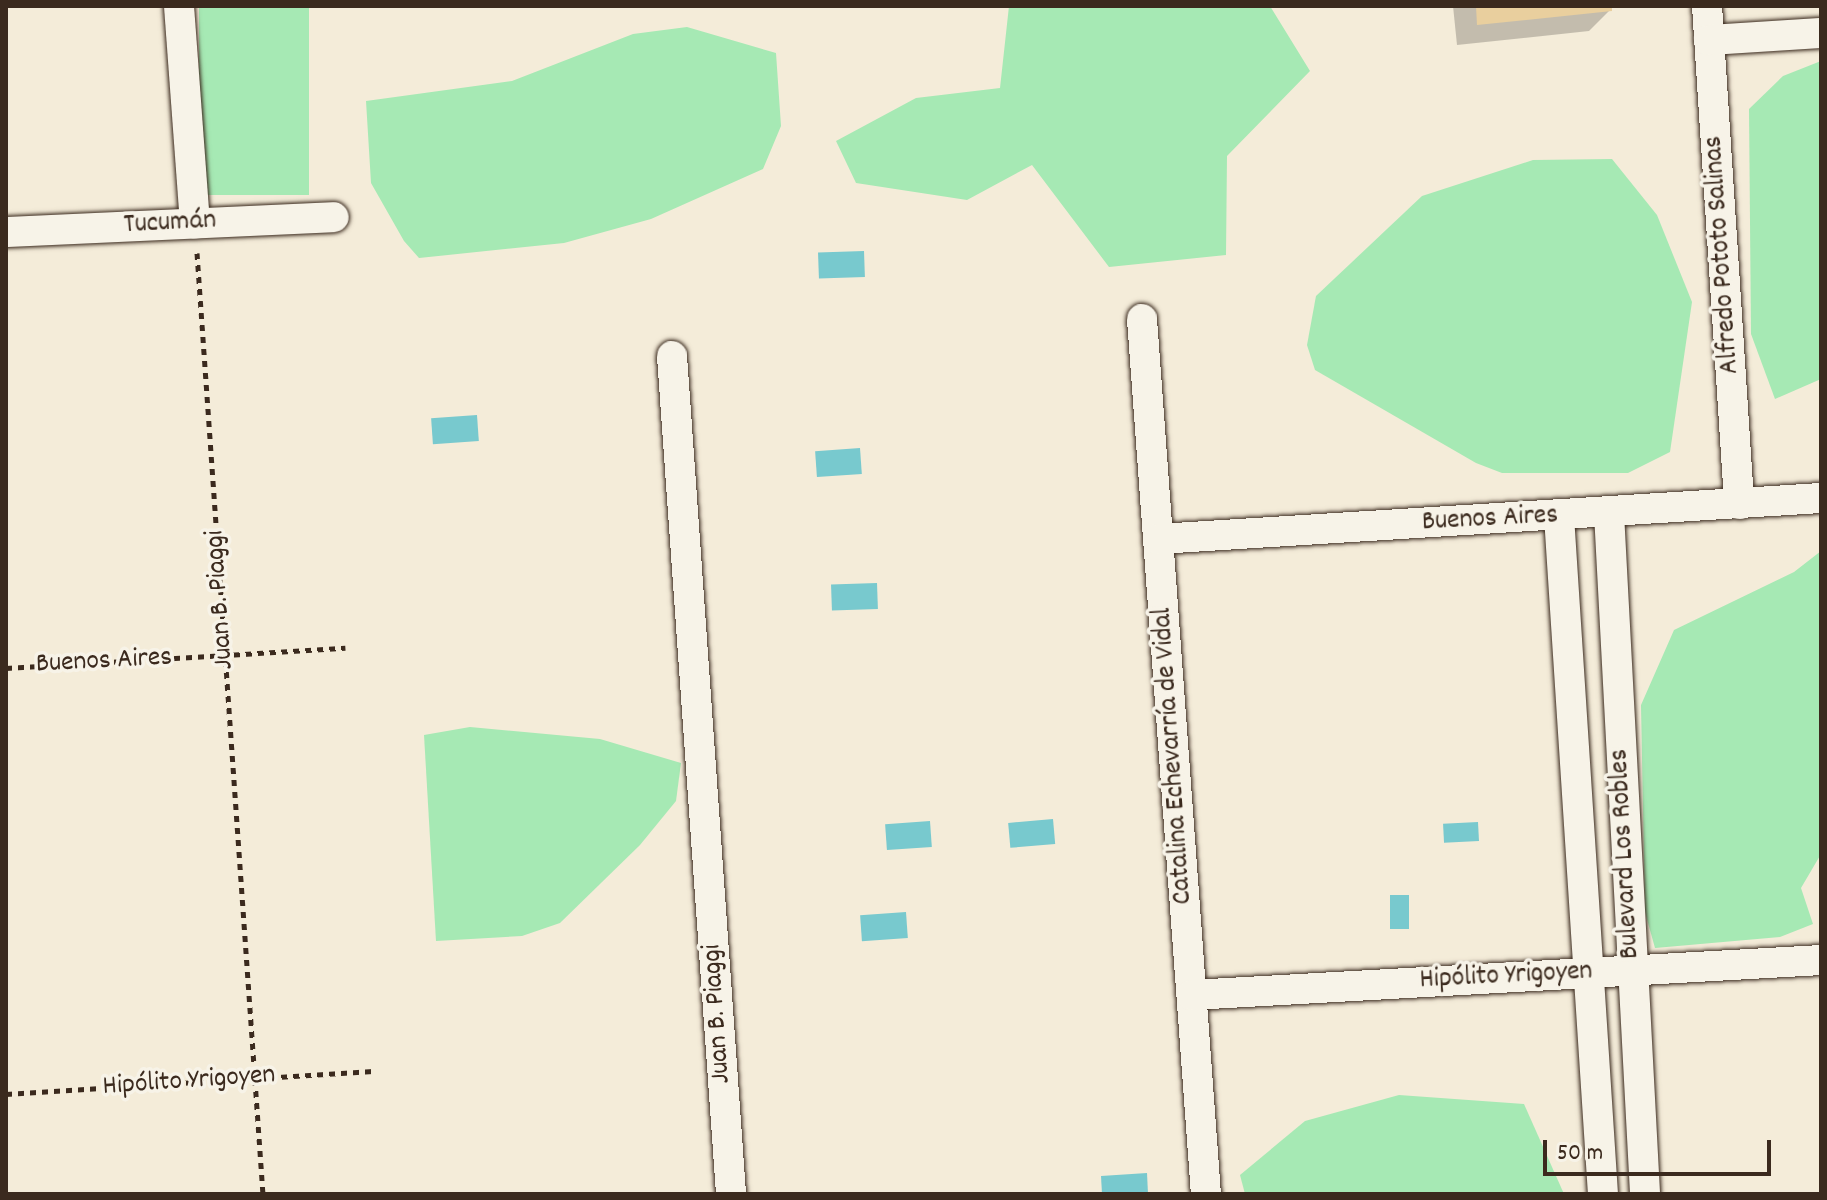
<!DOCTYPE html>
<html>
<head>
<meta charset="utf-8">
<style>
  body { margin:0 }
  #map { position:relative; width:1827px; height:1200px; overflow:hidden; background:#f4ecd9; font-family:Dekko,sans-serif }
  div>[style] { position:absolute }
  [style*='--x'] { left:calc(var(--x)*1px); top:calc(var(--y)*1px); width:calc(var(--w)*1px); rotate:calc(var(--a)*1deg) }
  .green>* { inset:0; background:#a6e9b4; transform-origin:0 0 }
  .water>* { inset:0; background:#78c9ce; transform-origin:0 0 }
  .shadow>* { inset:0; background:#0003 }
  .building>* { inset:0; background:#e9cf9e }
  .path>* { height:5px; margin-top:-2.5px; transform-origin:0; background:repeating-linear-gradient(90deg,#3b2a1e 0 6px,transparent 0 12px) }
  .roads { filter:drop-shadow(0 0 2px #3b2a1e) drop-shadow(0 0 2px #3b2a1e) }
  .minor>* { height:30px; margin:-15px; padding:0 15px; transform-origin:15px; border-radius:15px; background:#f7f3e8 }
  span { translate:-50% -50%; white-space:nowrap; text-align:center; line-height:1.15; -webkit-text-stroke:7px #f7f3e8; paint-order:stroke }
  .street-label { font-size:28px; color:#3b2a1e }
  .frame { position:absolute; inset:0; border:8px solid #3b2a1e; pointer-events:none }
  .scale { position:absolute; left:1543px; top:1140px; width:228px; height:36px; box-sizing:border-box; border:4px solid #3b2a1e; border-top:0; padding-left:10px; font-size:24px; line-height:28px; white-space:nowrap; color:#3b2a1e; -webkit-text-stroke:6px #f7f3e8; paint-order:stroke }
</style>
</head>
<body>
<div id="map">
  <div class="green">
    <div style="left:199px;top:6px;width:110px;height:189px"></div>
    <div style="clip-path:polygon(1009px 6px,1270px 6px,1310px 71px,1227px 156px,1226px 255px,1109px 267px,1032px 165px,967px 200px,856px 183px,836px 141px,916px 98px,1000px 88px)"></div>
    <div style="clip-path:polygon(687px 27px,776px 53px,781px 126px,763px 169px,651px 219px,564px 243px,419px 258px,404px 241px,371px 183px,366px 101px,512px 81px,633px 34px)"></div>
    <div style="clip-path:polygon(1821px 61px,1821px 379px,1775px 399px,1751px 334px,1749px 109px,1783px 76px)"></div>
    <div style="clip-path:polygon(1612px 159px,1657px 215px,1692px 302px,1670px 452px,1628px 473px,1502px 473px,1476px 463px,1315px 370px,1307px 345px,1316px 296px,1422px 196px,1533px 160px)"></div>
    <div style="clip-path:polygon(1821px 551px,1821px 854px,1801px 888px,1813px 924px,1780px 937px,1655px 948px,1645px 912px,1641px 705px,1674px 630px,1794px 572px)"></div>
    <div style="clip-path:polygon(470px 727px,600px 739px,681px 763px,676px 801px,640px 845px,560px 923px,522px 936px,436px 941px,424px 735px)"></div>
    <div style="clip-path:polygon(1399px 1095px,1524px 1104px,1564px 1194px,1245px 1194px,1240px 1175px,1305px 1121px)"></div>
  </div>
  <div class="water">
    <div style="left:864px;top:251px;width:26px;height:46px;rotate:88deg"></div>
    <div style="left:477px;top:415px;width:26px;height:46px;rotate:86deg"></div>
    <div style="left:860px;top:448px;width:26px;height:45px;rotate:86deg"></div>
    <div style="left:877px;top:583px;width:26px;height:46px;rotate:88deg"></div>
    <div style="left:1053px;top:819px;width:25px;height:45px;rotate:85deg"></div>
    <div style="left:930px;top:821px;width:26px;height:45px;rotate:86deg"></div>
    <div style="left:1478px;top:822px;width:19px;height:35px;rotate:87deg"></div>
    <div style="left:1390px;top:895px;width:19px;height:34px"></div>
    <div style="left:906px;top:912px;width:26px;height:46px;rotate:86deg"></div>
    <div style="clip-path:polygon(1147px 1173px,1148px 1194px,1102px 1194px,1101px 1176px)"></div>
  </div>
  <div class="shadow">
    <div style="clip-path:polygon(1453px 6px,1610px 6px,1610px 10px,1589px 31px,1457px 45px)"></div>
  </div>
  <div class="building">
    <div style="clip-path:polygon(1476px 6px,1612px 6px,1612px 11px,1477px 25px)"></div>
  </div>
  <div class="path">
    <div style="--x:197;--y:253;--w:943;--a:85.99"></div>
    <div style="--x:6;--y:668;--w:340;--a:-3.4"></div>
    <div style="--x:6;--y:1094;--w:368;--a:-3.6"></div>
  </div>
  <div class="roads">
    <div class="minor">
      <div style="--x:179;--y:6;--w:218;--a:85.8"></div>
      <div style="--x:1707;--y:6;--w:499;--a:86.3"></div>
      <div style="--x:1709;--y:40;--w:112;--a:-3.6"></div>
      <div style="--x:6;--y:232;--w:328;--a:-2.6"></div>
      <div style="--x:1142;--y:319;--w:877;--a:85.82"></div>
      <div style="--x:672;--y:356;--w:840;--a:85.97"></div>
      <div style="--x:1609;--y:513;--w:682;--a:86.97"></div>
      <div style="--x:1559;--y:516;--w:679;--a:86.29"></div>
      <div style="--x:1158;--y:539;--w:664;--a:-3.54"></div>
      <div style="--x:1192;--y:995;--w:630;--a:-3.18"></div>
    </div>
  </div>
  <div class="street-label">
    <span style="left:170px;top:224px;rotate:-3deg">Tucumán</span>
    <span style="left:1723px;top:255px;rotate:-94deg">Alfredo Pototo Salinas</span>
    <span style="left:1490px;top:520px;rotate:-3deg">Buenos Aires</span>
    <span style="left:221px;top:600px;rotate:-94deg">Juan B. Piaggi</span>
    <span style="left:104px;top:662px;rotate:-3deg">Buenos Aires</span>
    <span style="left:1174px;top:756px;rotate:-94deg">Catalina Echevarría de Vidal</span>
    <span style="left:1626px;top:854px;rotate:-93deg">Bulevard Los Robles</span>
    <span style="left:1506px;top:977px;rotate:-3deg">Hipólito Yrigoyen</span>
    <span style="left:718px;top:1014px;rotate:-94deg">Juan B. Piaggi</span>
    <span style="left:189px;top:1082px;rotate:-4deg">Hipólito Yrigoyen</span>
  </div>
  <div class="frame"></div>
  <div class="scale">50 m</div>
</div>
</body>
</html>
